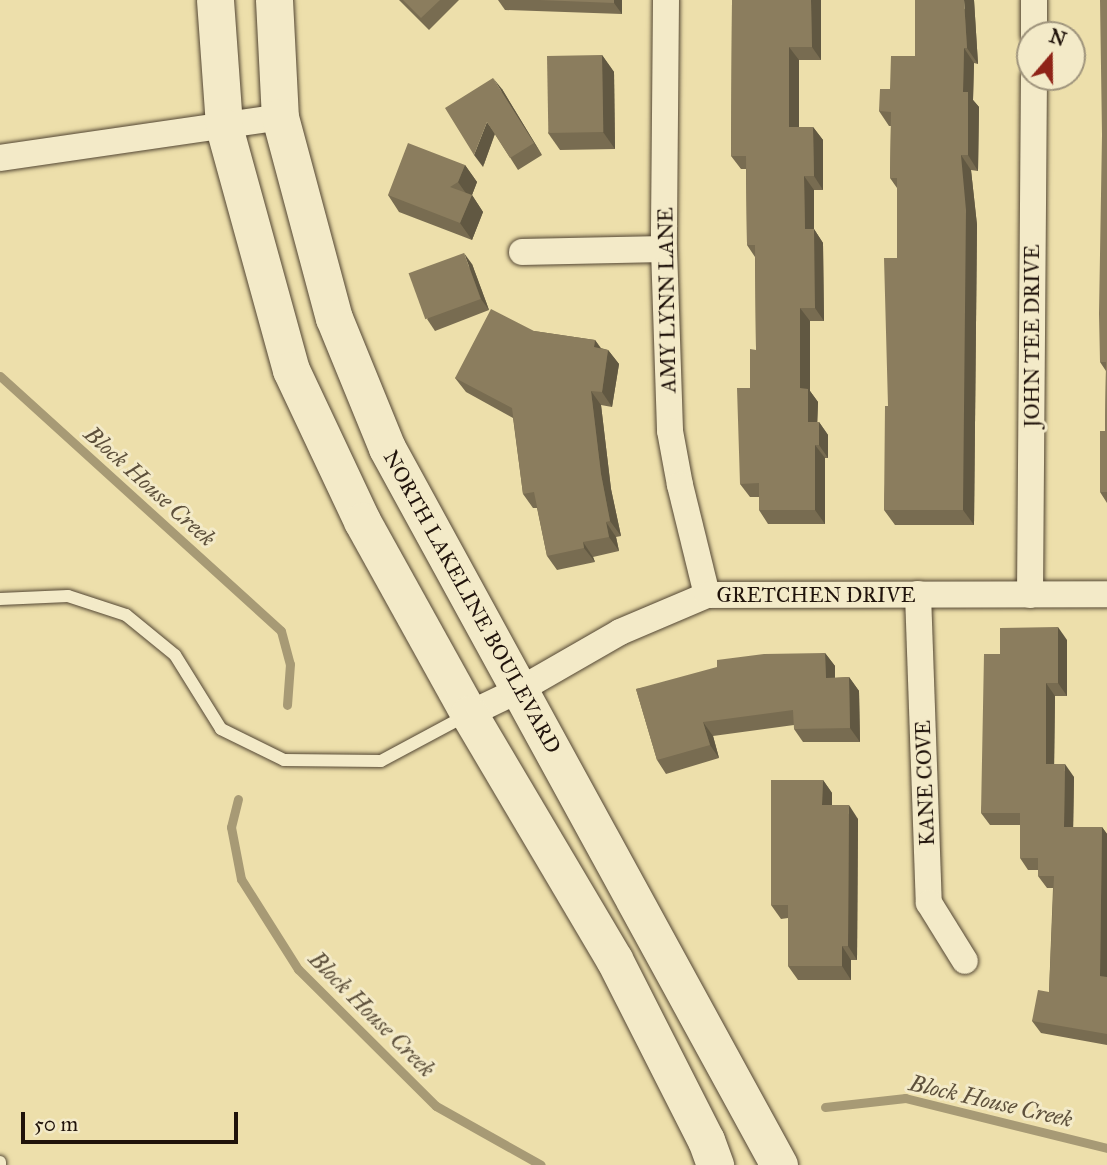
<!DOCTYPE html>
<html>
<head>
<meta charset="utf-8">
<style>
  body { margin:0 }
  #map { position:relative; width:1107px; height:1165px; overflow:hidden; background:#eddfab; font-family:"IM FELL Great Primer",serif }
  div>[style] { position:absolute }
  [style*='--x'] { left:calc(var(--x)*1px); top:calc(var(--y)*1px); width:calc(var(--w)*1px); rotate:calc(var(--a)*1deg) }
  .stream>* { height:9px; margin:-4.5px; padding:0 4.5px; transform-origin:4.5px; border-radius:4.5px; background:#a79a75 }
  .roads { filter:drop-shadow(0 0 2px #534633) drop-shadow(0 0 2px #534633) }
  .service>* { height:12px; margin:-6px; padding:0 6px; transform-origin:6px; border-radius:6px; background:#f3eac8 }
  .minor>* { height:26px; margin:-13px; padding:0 13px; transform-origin:13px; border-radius:13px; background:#f3eac8 }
  .secondary>* { height:37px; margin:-18.5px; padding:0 18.5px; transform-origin:18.5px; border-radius:18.5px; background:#f3eac8 }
  .wall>* { inset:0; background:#786c51 }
  .shaded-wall>* { inset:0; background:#615842 }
  .building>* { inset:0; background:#8b7d5e; transform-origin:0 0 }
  span { translate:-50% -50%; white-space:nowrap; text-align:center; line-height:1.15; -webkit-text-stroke:6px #f3eac8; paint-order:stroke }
  .street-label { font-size:21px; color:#20130b }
  .water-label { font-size:23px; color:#5d503b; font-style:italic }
  .north { position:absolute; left:1016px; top:21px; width:70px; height:70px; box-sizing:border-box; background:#f3eac8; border:2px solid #9f947c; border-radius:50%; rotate:20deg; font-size:19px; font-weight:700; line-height:28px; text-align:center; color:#20130b }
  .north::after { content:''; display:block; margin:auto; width:24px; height:32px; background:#8f2418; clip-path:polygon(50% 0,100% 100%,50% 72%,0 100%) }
  .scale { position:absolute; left:21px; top:1112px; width:217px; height:32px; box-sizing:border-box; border:4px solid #20130b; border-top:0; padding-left:9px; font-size:21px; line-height:24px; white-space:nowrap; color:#20130b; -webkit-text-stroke:5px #f3eac8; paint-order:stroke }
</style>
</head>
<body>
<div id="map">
  <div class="stream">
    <div style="--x:0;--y:376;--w:379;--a:42.2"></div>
    <div style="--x:281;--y:631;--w:34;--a:75"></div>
    <div style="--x:290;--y:664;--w:41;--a:94.2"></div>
    <div style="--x:238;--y:799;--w:29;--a:104"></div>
    <div style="--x:231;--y:827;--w:53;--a:79.1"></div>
    <div style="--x:241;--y:879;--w:107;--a:57.7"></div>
    <div style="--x:298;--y:969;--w:194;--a:44.8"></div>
    <div style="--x:436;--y:1106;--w:120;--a:29.3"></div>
    <div style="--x:825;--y:1107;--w:81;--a:-6.4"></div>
    <div style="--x:905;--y:1098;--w:208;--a:13.9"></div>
  </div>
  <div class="roads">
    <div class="service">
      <div style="--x:0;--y:599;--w:68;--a:-2.5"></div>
      <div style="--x:68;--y:596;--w:61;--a:18.1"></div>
      <div style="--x:126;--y:615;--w:63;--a:39.2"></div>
      <div style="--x:175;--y:655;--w:87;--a:58.1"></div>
      <div style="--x:221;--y:729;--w:70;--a:26.2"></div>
      <div style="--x:284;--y:760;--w:97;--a:0.6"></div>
      <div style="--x:381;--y:761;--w:95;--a:-28.2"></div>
      <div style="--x:0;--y:1162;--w:3;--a:90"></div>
    </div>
    <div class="minor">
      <div style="--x:666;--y:0;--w:249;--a:90.5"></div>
      <div style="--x:664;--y:249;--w:182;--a:88.1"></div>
      <div style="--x:670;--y:431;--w:55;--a:79.5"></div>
      <div style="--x:680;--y:485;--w:113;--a:76.2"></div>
      <div style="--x:1034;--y:35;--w:35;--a:-90"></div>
      <div style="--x:0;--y:158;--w:283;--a:-8.3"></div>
      <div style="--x:522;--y:252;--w:142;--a:-1.2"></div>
      <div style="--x:918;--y:594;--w:309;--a:88"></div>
      <div style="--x:929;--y:903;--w:68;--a:58.2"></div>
      <div style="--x:1030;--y:595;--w:518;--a:-89.56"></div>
      <div style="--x:469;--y:714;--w:58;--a:-25.7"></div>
      <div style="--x:521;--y:689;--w:114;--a:-29.9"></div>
      <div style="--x:620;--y:632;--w:95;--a:-23"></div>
      <div style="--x:707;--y:595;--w:400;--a:-0.1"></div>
    </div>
    <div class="secondary">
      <div style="--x:215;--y:0;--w:127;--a:85.9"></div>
      <div style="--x:224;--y:127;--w:252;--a:74.6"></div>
      <div style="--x:291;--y:370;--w:167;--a:64.8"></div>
      <div style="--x:362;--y:521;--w:221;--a:61"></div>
      <div style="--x:469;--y:714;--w:285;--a:59.4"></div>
      <div style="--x:614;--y:959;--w:203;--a:63.1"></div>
      <div style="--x:706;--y:1140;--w:27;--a:70"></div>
      <div style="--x:274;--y:0;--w:117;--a:87.1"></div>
      <div style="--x:280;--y:117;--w:208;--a:75"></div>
      <div style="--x:334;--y:318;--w:140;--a:67.8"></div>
      <div style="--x:387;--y:448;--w:817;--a:61.33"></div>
    </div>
  </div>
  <div class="wall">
    <div style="clip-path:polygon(399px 0,459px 0,429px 30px)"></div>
    <div style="clip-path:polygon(498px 0,622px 0,622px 14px,505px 10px)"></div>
    <div style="clip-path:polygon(732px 0,821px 0,821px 60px,799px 60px,799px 127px,813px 127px,823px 140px,823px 190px,814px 190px,814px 229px,823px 243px,824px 321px,810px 321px,810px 391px,818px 402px,817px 422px,819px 422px,828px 435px,828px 458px,825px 458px,825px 524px,768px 524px,759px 510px,759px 497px,750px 497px,740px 484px,750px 388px,756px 350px,755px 257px,747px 245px,746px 169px,741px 169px,731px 156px)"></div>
    <div style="clip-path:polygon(974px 0,978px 64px,974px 63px,973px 100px,979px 107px,978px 171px,971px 170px,977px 225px,974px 525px,895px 525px,884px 510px,888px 406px,897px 258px,897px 188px,890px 178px,891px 126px,889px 126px,879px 111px,890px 89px,915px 56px)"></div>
    <div style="clip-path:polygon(1107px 0,1107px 503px,1100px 492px,1105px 431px,1106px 371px,1100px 362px)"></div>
    <div style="clip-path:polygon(602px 55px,614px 72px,615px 149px,560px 150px,548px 133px)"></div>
    <div style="clip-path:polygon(502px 89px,542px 155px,518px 170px,495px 134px,483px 167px)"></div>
    <div style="clip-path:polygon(465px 165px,477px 182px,472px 195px,483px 212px,472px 240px,399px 212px,388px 195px)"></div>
    <div style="clip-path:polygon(472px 264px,489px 310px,435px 331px,427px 319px)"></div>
    <div style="clip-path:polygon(534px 331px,595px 340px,601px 348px,608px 350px,619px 364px,612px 407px,601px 405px,611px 489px,621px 536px,616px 537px,619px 551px,593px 557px,595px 562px,557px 570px,547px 556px,537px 508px,533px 508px,523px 494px,513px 418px,466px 392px,455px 378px)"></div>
    <div style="clip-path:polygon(1067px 640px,1067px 696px,1055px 696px,1054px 764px,1074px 777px,1073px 827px,1102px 827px,1107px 834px,1107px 1045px,1041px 1033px,1032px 1021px,1049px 992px,1053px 888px,1047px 888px,1038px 876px,1038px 870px,1028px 870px,1020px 858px,1020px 825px,990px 825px,981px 813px,1000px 654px)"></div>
    <div style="clip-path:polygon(825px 653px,835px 666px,835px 678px,849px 677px,859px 691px,860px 742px,803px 742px,794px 729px,794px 725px,713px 736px,719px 758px,666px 774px,657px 760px,636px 689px)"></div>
    <div style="clip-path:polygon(823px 780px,832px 793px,832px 805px,858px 819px,857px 960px,851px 960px,851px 980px,798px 980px,788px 966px,788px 918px,781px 919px,771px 905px)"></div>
  </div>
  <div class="shaded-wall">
    <div style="clip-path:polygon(614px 0,622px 0,622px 14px,614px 3px)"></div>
    <div style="clip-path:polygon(811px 0,821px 0,821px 60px,812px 47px)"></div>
    <div style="clip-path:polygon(964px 0,974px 0,978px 64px,967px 48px)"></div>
    <div style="clip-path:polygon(789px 47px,799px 60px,799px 141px,789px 127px)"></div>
    <div style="clip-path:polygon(964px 48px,974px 63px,973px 100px,979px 107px,978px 171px,968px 155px,963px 92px)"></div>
    <div style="clip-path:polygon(602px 55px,614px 72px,615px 149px,603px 132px)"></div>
    <div style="clip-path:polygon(493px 78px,502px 89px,542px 155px,534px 143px)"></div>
    <div style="clip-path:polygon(487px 122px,495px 133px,483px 167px,474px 155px)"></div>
    <div style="clip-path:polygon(813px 127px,823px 140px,823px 190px,814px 176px)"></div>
    <div style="clip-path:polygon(961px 155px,971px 170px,977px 225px,974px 525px,963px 510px)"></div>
    <div style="clip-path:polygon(465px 165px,477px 182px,472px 195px,483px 212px,472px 240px,460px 223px,470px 199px,458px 182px)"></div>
    <div style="clip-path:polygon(804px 176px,814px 190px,814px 229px,823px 243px,824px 321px,815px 308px,805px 229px)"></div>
    <div style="clip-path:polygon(464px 253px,472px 264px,489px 310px,481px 299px)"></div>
    <div style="clip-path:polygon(800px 308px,810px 321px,810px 391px,818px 402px,817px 435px,808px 422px,800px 388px)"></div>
    <div style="clip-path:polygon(595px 340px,605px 355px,594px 347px)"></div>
    <div style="clip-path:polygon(608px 350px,619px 364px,612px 407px,602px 392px)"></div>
    <div style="clip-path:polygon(591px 391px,601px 405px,611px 489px,621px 536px,610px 521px,601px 474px)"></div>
    <div style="clip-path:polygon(819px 422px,828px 435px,828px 458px,819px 445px)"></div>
    <div style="clip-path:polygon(815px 445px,825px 458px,825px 524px,815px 510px)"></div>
    <div style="clip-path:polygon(606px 522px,616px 537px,619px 551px,609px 537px)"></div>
    <div style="clip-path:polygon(583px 542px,593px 557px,595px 562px,584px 548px)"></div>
    <div style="clip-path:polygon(1058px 627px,1067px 640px,1067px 696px,1058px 683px)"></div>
    <div style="clip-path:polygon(825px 653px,835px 666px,835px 692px,826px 678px)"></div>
    <div style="clip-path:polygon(849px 677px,859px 691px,860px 742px,850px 728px)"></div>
    <div style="clip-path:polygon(1046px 683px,1055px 696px,1054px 776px,1046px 764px)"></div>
    <div style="clip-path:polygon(703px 722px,713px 736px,719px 758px,710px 745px)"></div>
    <div style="clip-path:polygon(1065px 764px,1074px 777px,1073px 839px,1064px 827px)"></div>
    <div style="clip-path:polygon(823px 780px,832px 793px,832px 818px,822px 805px)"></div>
    <div style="clip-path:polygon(849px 805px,858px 819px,857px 960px,848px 946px)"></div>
    <div style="clip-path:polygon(1102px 827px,1107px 834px,1107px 986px,1100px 976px)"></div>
    <div style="clip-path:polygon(842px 946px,851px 960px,851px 980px,842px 966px)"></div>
  </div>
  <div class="building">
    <div style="clip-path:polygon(403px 0,440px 0,421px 18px)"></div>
    <div style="clip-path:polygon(539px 0,614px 0,614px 3px)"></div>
    <div style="clip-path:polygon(732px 0,811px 0,812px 47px,789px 47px,789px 127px,813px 127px,814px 176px,804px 176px,805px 229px,814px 229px,815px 308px,800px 308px,800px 388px,808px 389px,808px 422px,819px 422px,819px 445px,815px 445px,815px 510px,759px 510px,759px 483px,740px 484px,737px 388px,750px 388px,750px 349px,756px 350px,755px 245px,747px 245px,746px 156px,731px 156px)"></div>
    <div style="clip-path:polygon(915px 0,964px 0,967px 48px,964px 48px,963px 92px,968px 92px,968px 155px,961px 155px,966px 210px,963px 510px,884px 510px,885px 406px,888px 406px,884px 258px,897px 258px,897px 178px,890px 178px,891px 112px,879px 111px,880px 89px,890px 89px,891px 56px,915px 56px)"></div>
    <div style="clip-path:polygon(1100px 0,1107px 0,1107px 492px,1100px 492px,1100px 431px,1105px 431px,1106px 362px,1100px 362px,1099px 314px,1102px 135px)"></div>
    <div style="left:602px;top:55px;width:77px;height:55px;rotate:89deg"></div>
    <div style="clip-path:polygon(493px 78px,534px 143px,510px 158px,487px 122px,474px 155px,445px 108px)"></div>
    <div style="clip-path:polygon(408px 143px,465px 165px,458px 182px,450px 187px,472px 195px,460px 223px,388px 195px)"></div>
    <div style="left:464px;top:253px;width:49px;height:59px;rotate:70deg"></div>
    <div style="clip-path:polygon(491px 309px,534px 331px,595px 340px,594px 347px,608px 350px,602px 392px,591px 391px,601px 474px,610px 521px,606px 522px,609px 537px,583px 542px,584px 548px,547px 556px,534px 492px,523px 494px,512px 408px,455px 378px)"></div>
    <div style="clip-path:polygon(1058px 627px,1058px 683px,1046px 683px,1046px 764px,1065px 764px,1064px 827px,1102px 827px,1100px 976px,1107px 977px,1107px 1034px,1032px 1021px,1038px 990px,1049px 992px,1054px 876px,1038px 876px,1038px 858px,1020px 858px,1020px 813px,981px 813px,984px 654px,1000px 654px,1000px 628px)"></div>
    <div style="clip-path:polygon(825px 653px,826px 678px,849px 677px,850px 728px,794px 729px,793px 710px,703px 722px,710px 745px,657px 760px,636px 689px,717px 667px,717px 660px,764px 654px)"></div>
    <div style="clip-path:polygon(771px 780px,823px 780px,822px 805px,849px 805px,848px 946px,842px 946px,842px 966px,788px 966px,788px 905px,771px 905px)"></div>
  </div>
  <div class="street-label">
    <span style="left:667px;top:300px;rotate:-91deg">AMY LYNN LANE</span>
    <span style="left:1032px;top:336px;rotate:-90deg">JOHN TEE DRIVE</span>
    <span style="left:816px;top:595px">GRETCHEN DRIVE</span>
    <span style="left:472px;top:602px;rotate:61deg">NORTH LAKELINE BOULEVARD</span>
    <span style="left:925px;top:783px;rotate:-92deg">KANE COVE</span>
  </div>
  <div class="water-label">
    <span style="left:150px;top:486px;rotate:42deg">Block House Creek</span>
    <span style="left:372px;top:1014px;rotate:45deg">Block House Creek</span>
    <span style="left:991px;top:1101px;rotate:13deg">Block House Creek</span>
  </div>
  <div class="north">N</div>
  <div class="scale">50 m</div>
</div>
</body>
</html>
